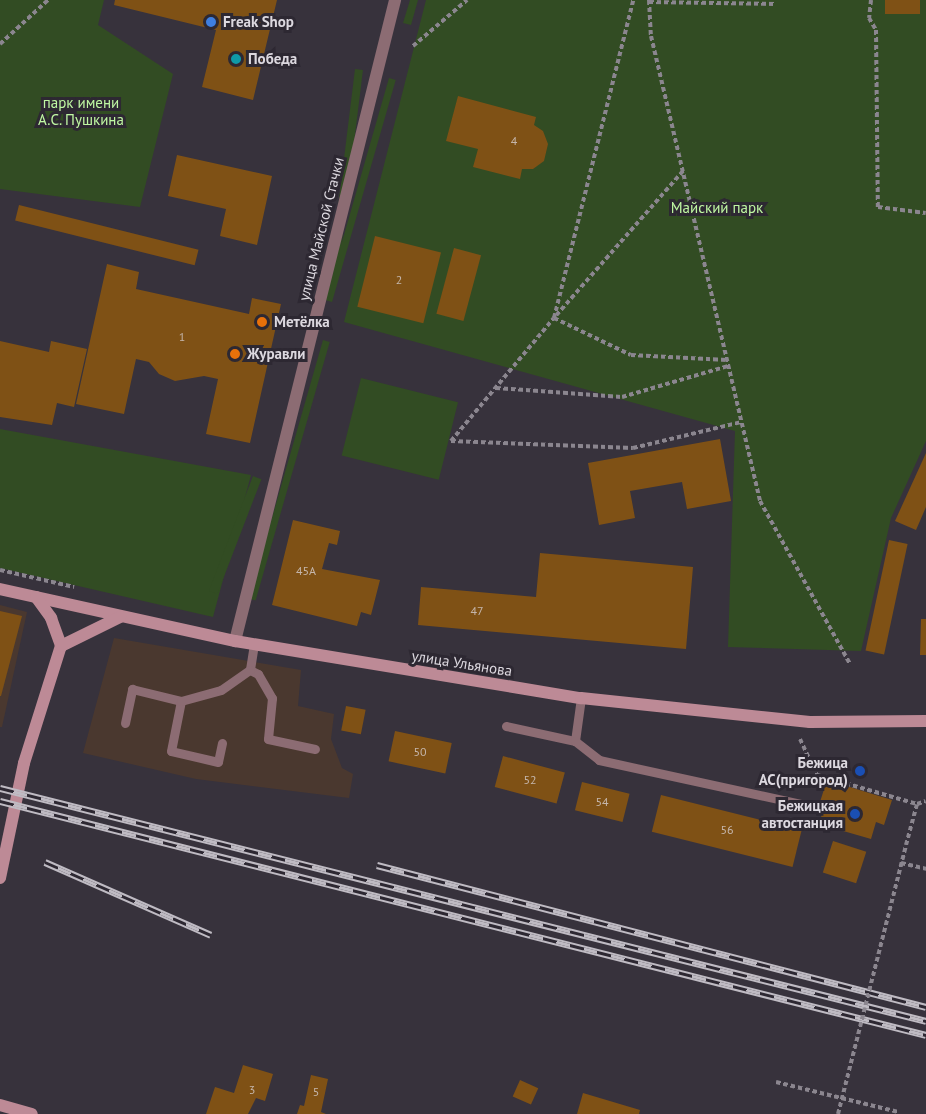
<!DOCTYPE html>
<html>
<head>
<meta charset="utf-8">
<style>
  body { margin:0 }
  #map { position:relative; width:926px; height:1114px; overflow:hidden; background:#37323c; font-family:"PT Sans",sans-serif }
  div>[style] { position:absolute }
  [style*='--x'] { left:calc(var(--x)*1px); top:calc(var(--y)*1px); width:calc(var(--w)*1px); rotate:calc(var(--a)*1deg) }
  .industrial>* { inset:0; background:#4a382f }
  .green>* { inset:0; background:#324c23; transform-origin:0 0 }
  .building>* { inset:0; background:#7f5115; transform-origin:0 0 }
  .path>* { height:4px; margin-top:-2px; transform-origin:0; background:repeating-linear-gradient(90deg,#8b868f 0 4.5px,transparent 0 7.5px) }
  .lane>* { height:9px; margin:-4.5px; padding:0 4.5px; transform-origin:4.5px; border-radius:4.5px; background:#8c6c73 }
  .street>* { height:12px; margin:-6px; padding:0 6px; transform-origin:6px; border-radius:6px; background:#8c6c73 }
  .secondary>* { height:12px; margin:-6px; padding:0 6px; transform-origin:6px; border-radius:6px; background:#bd8a96 }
  .rail>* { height:7px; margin-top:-3.5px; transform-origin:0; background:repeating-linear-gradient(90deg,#2d2832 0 14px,#bfbbc3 0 28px); box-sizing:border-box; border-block:2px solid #bfbbc3 }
  .path-bridge>* { height:4px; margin-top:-2px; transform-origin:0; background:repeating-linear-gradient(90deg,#8b868f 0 4.5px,transparent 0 7.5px) }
  .dots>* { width:16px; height:16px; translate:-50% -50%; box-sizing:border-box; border:3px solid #2d2832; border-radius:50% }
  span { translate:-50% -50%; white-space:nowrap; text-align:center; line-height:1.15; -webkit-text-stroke:6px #2d2832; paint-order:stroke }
  .number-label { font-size:12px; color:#c5b6ac }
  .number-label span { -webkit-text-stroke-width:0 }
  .poi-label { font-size:15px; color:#dcd8df; font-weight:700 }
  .left { translate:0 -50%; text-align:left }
  .right { translate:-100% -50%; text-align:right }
  .park-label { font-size:15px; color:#bff7a2 }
  .street-label { font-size:15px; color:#dcd8df }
</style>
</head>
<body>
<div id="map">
  <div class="industrial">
    <div style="clip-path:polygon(0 605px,27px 612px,2px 727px,0 727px)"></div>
    <div style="clip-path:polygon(114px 638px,301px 670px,298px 706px,334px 714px,331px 739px,342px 768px,353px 774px,349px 798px,196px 779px,83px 753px)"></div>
  </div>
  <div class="green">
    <div style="clip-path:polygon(0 0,104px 0,98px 25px,173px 74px,140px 207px,0 189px)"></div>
    <div style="clip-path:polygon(410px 0,418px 0,411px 25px,403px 23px)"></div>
    <div style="clip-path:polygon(426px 0,926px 0,926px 441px,891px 518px,861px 651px,728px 647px,735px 431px,344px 322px)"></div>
    <div style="left:355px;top:69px;width:8px;height:203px;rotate:7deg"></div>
    <div style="left:389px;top:78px;width:7px;height:231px;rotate:16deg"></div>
    <div style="left:323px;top:340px;width:7px;height:269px;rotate:16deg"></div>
    <div style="left:361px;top:378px;width:100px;height:80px;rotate:14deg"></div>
    <div style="clip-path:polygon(0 429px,251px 475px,213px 617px,0 568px)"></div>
    <div style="left:253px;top:476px;width:9px;height:123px;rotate:21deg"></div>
  </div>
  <div class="building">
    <div style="clip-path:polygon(115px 0,277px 0,253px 100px,202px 87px,216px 30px,114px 5px)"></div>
    <div style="left:885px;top:0;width:35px;height:14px"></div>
    <div style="clip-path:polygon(458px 96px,536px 117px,534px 125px,543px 131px,548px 144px,544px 161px,533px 169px,522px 169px,520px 179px,473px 167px,478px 149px,446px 141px)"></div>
    <div style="clip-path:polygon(177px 155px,272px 176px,257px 245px,220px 236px,226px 209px,168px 196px)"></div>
    <div style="left:19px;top:205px;width:185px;height:16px;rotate:14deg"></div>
    <div style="left:375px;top:236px;width:68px;height:73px;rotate:14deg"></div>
    <div style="left:454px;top:248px;width:28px;height:68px;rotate:15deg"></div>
    <div style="clip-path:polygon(107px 264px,139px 272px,136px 289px,249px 314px,252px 298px,281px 304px,250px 443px,206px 434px,218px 379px,204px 376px,175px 381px,159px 374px,149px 362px,136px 359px,124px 414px,76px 404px)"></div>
    <div style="clip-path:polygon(0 341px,49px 352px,51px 341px,87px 349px,74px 407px,57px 403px,52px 425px,0 417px)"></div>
    <div style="clip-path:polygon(720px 439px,731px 501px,687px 509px,682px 482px,630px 491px,635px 518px,599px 525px,588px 463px)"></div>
    <div style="clip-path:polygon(926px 453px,926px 507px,916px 530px,895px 521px)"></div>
    <div style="clip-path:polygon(293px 520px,340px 531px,337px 545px,329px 543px,322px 569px,380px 580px,371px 615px,361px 612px,357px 626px,272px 605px)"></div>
    <div style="left:889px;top:540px;width:19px;height:113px;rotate:12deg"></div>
    <div style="clip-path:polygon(540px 553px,693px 567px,686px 649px,418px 625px,421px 587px,536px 597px)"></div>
    <div style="clip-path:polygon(0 611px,22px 616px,1px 696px,0 696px)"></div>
    <div style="clip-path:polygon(921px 619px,926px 619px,926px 655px,920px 655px)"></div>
    <div style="left:346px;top:706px;width:20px;height:25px;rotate:11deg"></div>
    <div style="left:395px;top:731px;width:58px;height:31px;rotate:12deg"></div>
    <div style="left:503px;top:756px;width:64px;height:32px;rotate:15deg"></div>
    <div style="clip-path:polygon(827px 780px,892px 800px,884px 825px,876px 822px,871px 839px,819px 824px,824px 807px,819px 805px)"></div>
    <div style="left:582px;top:782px;width:49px;height:29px;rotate:14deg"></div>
    <div style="left:661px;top:795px;width:145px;height:38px;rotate:14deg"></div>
    <div style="left:833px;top:841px;width:35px;height:33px;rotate:18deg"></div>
    <div style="clip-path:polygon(243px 1065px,273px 1074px,265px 1101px,256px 1098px,248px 1114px,206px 1114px,215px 1087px,234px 1093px)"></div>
    <div style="clip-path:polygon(311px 1075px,328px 1079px,321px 1112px,326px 1114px,297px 1114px,300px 1105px,304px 1106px)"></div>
    <div style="left:520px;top:1080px;width:20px;height:18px;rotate:24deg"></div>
    <div style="clip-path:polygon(583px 1093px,640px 1110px,639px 1114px,577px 1114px)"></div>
  </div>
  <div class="path">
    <div style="--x:649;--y:0;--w:36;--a:87"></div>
    <div style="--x:651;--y:36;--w:478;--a:76.8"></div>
    <div style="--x:760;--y:501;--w:186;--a:61.1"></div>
    <div style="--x:871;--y:0;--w:18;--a:96"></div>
    <div style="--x:869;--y:18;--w:14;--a:60"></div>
    <div style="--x:876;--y:30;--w:177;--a:89.4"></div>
    <div style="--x:878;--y:207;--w:48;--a:7.1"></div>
    <div style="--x:649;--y:2;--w:127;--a:0.9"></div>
    <div style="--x:0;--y:44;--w:65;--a:-42.5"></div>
    <div style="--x:413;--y:46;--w:71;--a:-40.4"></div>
    <div style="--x:683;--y:171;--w:196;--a:131.3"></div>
    <div style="--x:554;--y:318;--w:85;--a:25.7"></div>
    <div style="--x:631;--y:355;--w:96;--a:3"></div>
    <div style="--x:496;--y:388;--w:126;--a:4.1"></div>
    <div style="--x:622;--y:397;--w:110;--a:-16.3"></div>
    <div style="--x:451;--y:441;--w:160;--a:-50.1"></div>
    <div style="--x:554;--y:318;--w:328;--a:-76"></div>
    <div style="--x:451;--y:441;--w:182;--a:2.2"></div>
    <div style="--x:633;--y:448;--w:111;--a:-13.5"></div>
    <div style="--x:0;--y:570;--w:76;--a:12.9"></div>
    <div style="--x:800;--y:739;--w:40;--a:65"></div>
    <div style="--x:817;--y:775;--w:104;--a:16.2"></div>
    <div style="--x:906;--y:845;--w:42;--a:-75"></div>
    <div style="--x:917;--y:804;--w:9;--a:-18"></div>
    <div style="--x:901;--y:863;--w:26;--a:13"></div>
    <div style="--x:776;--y:1082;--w:126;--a:13.8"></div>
  </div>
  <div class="lane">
    <div style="--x:254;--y:644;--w:26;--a:99"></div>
    <div style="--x:250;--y:670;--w:9;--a:27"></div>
    <div style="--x:258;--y:674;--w:28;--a:60"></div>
    <div style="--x:272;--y:698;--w:41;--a:95.6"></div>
    <div style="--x:268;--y:739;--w:48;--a:12"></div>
    <div style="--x:125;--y:723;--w:35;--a:-78"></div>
    <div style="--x:132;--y:689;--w:50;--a:13.8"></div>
    <div style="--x:506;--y:726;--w:71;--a:12.3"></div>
    <div style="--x:575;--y:741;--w:43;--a:-82.1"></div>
    <div style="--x:575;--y:741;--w:31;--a:38"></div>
    <div style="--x:599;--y:760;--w:211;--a:12.3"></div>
    <div style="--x:222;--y:743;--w:19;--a:102"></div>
    <div style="--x:218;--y:762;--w:48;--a:-166.8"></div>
    <div style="--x:171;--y:751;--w:51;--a:-78.7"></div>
    <div style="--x:181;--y:701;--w:41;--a:-15.4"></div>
    <div style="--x:221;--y:690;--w:35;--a:-35"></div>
  </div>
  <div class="street">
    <div style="--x:235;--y:641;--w:661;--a:-75.98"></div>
  </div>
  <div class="secondary">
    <div style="--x:0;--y:589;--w:241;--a:12.5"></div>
    <div style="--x:235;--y:641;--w:351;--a:9.4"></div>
    <div style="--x:581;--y:698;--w:230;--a:6"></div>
    <div style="--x:810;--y:722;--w:116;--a:-0.5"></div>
    <div style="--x:36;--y:597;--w:26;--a:54"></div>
    <div style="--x:51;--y:618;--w:30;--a:70"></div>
    <div style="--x:0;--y:878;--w:117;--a:-78.2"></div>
    <div style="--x:24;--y:763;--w:123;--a:-72.5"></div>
    <div style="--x:61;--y:646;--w:66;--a:-26.2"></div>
    <div style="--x:0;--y:1105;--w:33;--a:16"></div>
  </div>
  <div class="rail">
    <div style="--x:0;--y:788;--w:955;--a:14.12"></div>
    <div style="--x:0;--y:801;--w:955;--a:14.18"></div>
    <div style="--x:45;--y:862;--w:181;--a:23.7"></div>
    <div style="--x:377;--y:865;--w:567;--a:14.5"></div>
  </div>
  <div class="path-bridge">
    <div style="--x:838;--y:1114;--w:277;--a:-75.8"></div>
  </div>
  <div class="dots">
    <div style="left:211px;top:22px;background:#3f7fe0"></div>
    <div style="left:236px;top:59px;background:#0f9aa8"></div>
    <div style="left:262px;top:322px;background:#e8710a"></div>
    <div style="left:235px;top:354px;background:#e8710a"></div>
    <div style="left:860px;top:771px;background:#1a4fb4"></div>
    <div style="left:855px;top:814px;background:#1a4fb4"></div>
  </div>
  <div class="number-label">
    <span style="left:514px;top:141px">4</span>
    <span style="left:399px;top:280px">2</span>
    <span style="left:182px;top:337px">1</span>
    <span style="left:306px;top:571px">45А</span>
    <span style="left:477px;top:611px">47</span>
    <span style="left:420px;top:752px">50</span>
    <span style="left:530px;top:780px">52</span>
    <span style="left:602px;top:802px">54</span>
    <span style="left:727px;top:830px">56</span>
    <span style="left:252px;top:1090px">3</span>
    <span style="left:316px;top:1092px">5</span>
  </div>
  <div class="poi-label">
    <span class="left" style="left:223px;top:22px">Freak Shop</span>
    <span class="left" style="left:248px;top:59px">Победа</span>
    <span class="left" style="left:274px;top:322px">Метёлка</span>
    <span class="left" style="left:247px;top:354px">Журавли</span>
    <span class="right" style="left:848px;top:771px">Бежица<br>АС(пригород)</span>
    <span class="right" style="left:843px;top:814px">Бежицкая<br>автостанция</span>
  </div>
  <div class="park-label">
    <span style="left:81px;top:111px">парк имени<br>А.С. Пушкина</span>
    <span style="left:717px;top:208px">Майский парк</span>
  </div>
  <div class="street-label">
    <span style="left:321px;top:229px;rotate:-76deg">улица Майской Стачки</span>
    <span style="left:462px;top:663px;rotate:9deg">улица Ульянова</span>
  </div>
</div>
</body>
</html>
